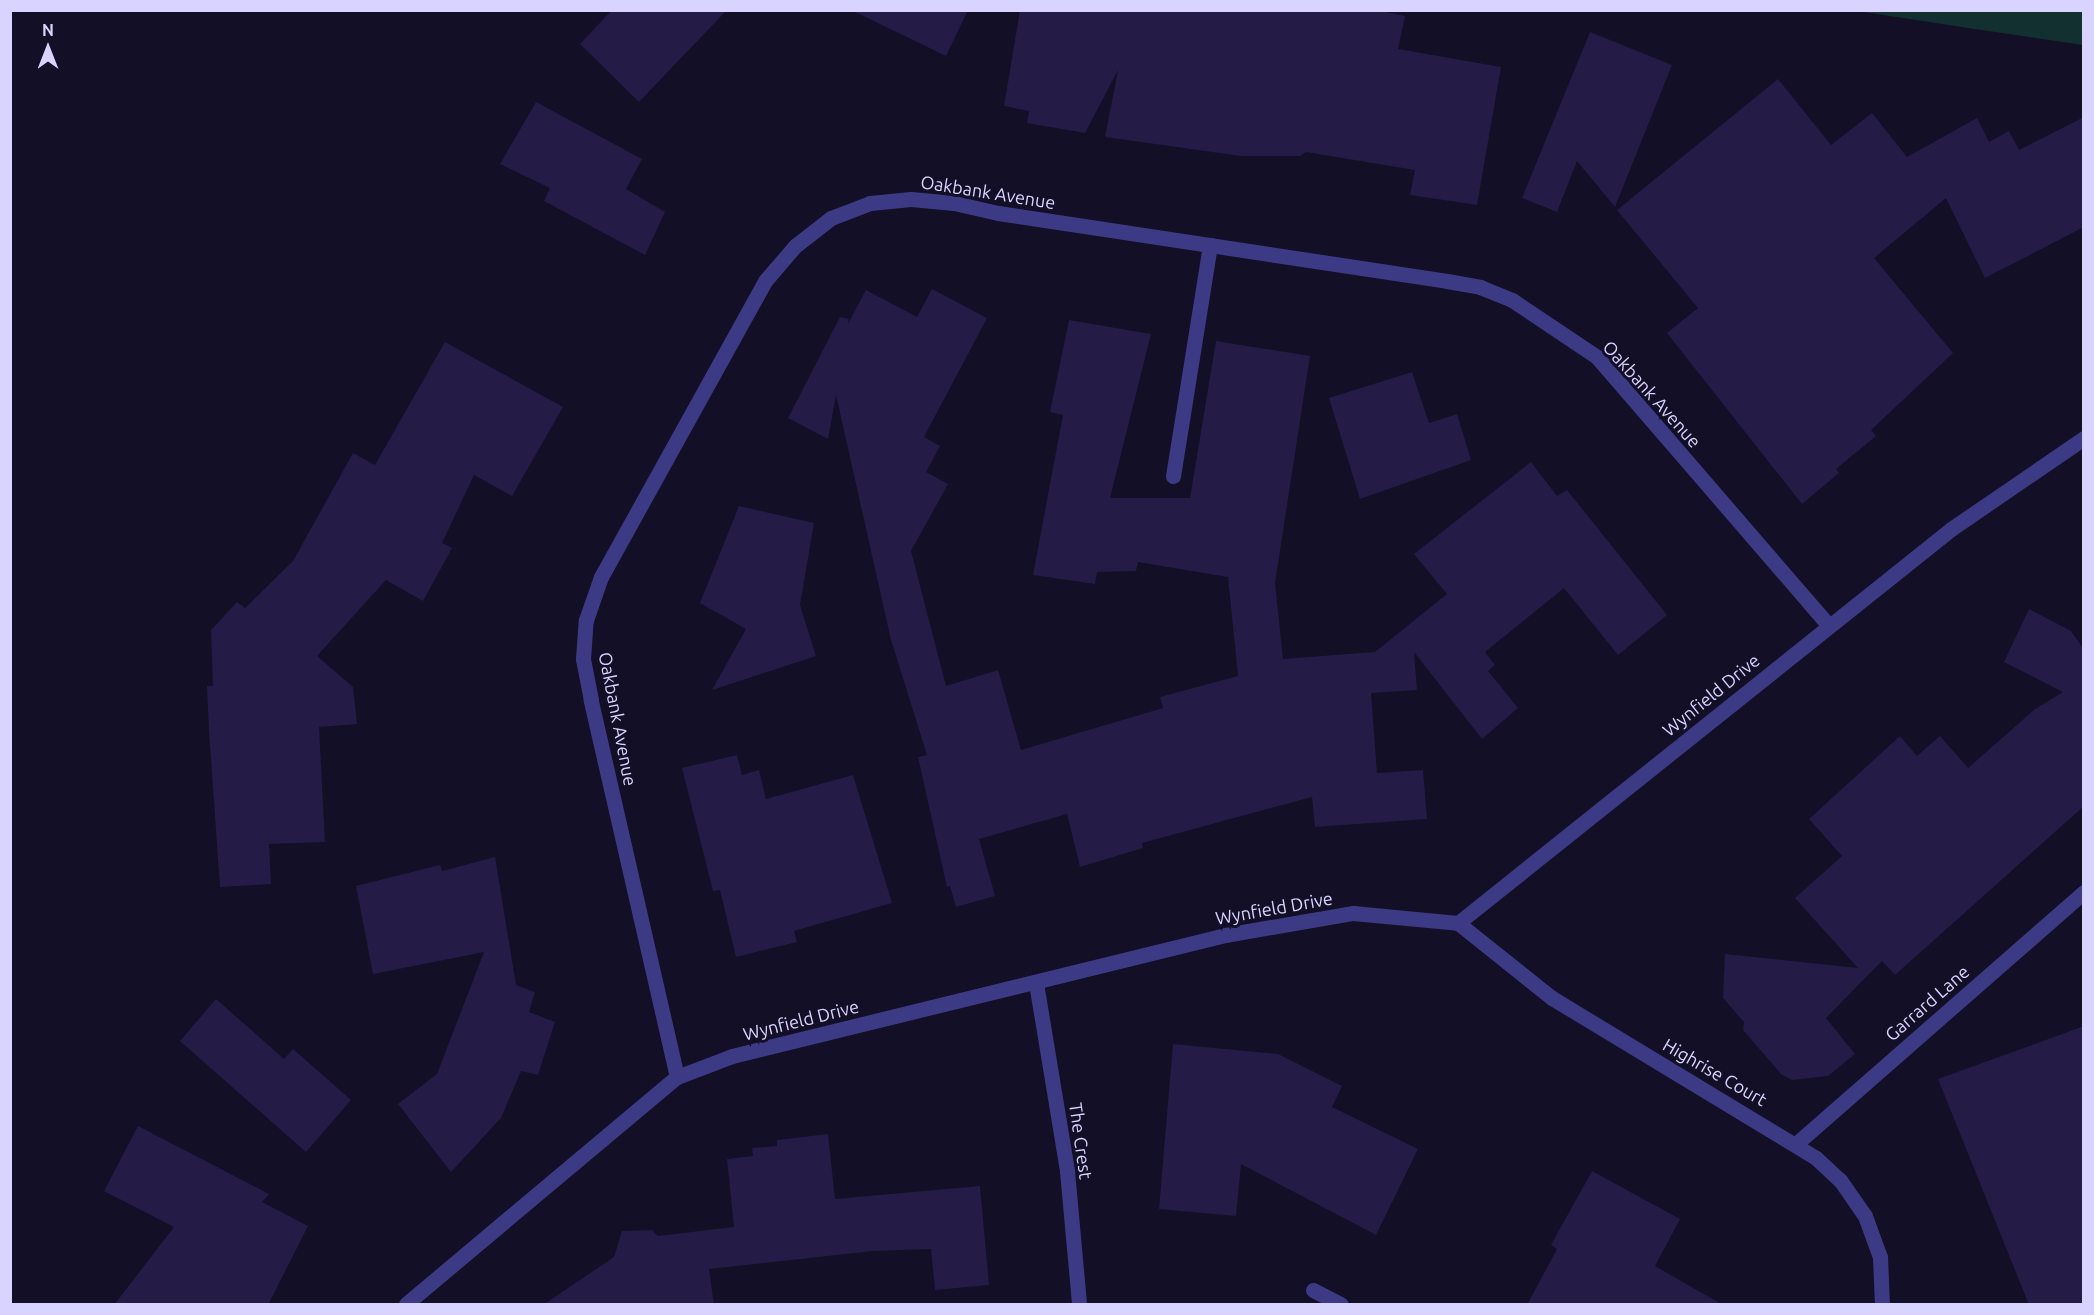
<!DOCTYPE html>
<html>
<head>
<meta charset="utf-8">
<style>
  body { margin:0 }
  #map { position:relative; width:2094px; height:1315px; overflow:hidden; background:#130f26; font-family:Ubuntu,sans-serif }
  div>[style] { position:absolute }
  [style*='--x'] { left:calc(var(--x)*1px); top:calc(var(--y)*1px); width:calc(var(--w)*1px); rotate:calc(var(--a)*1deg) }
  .green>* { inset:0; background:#12302f }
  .building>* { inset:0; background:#241b47 }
  .service>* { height:15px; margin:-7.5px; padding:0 7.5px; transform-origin:7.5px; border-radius:7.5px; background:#3d3a85 }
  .minor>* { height:15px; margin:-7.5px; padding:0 7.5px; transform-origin:7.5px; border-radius:7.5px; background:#3d3a85 }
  span { translate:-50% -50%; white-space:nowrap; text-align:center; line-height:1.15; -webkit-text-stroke:6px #130f26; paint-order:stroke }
  .street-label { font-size:18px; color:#d9d4ff }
  .frame { position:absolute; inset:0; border:12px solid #d9d4ff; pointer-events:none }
  .north { position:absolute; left:18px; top:18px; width:60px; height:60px; -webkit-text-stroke:4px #130f26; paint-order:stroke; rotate:0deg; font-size:16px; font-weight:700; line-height:24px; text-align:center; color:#d9d4ff }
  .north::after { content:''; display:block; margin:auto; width:21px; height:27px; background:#d9d4ff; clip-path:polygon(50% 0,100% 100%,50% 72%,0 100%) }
</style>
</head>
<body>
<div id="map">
  <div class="green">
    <div style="clip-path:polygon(1857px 11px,2083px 11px,2083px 45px,1975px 29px)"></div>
  </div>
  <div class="building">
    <div style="clip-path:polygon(612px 10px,727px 10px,639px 102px,580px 44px)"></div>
    <div style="clip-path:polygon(851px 10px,968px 10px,946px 56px)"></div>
    <div style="clip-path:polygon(1020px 10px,1376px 10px,1405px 16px,1398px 49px,1501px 67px,1477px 205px,1410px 195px,1415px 170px,1306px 152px,1300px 156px,1241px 156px,1105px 137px,1118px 70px,1085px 133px,1027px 123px,1029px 111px,1004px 106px)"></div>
    <div style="clip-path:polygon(1590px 32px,1672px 65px,1615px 207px,1577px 161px,1557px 212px,1522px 198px)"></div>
    <div style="clip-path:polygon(1778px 79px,1831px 145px,1872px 113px,1907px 157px,1977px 118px,1989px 142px,2009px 131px,2019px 150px,2084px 117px,2084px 227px,1985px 278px,1946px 198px,1874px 258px,1953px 353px,1871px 430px,1876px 436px,1836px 469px,1839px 473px,1802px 504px,1667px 333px,1698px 308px,1617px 210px)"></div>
    <div style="clip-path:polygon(536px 102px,642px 159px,626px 189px,665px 212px,645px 255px,544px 201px,550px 188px,500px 164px)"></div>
    <div style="clip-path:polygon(932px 289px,987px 318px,924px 437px,940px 446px,926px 472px,948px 484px,911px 551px,946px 686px,998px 670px,1021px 750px,1163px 708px,1160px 697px,1238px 676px,1228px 577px,1138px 562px,1136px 571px,1097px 572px,1095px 584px,1033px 575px,1063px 415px,1050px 412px,1069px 320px,1151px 334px,1110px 498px,1190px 498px,1216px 341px,1310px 356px,1275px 583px,1283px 659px,1375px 652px,1447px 594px,1414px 554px,1531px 462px,1557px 496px,1567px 490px,1667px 615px,1618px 655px,1564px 588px,1485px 652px,1495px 665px,1488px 671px,1518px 708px,1482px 739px,1414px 652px,1417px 690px,1371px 693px,1377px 773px,1423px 770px,1427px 819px,1315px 827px,1312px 797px,1142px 843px,1143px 848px,1080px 867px,1067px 814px,979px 839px,995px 896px,956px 907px,950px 886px,947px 887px,918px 757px,927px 755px,891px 640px,836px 395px,828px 439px,788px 418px,840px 317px,849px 319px,848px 324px,866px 290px,917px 317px)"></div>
    <div style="clip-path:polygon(445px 342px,563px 407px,512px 496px,474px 475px,442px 543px,452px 548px,423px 601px,386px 580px,317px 656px,353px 687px,357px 724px,319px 727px,325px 842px,269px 844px,271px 884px,220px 887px,209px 731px,207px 686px,213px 686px,211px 630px,237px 602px,245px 608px,293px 561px,353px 453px,375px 465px)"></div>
    <div style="clip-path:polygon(1412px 372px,1429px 423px,1457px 414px,1471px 460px,1360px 499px,1329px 398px)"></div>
    <div style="clip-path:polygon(739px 506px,814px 523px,800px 605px,816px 656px,712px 690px,746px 629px,700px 603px)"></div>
    <div style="clip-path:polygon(2029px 609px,2071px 631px,2084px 650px,2084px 806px,1895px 975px,1882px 961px,1826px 1018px,1855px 1054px,1828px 1076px,1792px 1080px,1781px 1074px,1743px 1030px,1744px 1022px,1723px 998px,1725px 954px,1858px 968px,1795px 898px,1842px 856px,1809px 819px,1900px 736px,1917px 756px,1940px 736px,1968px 768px,2035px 709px,2063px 692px,2004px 662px)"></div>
    <div style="clip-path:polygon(737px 755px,742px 775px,759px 770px,766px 799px,853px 775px,892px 903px,794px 931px,797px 942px,736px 957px,720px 890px,713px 891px,682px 768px)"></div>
    <div style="clip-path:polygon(495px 857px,516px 985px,535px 992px,529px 1012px,555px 1022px,538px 1075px,521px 1071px,501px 1118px,451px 1172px,398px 1104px,437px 1074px,484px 952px,373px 974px,356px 886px,440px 865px,442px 871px)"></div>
    <div style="clip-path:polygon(216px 999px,284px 1059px,293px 1049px,351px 1100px,306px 1152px,180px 1041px)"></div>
    <div style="clip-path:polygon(2084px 1026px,2084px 1305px,2029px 1305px,1938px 1079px)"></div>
    <div style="clip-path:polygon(1173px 1044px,1278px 1054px,1342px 1086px,1332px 1107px,1418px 1149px,1376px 1235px,1241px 1164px,1236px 1216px,1159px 1209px)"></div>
    <div style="clip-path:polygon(138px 1126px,269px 1194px,262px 1202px,308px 1226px,268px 1305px,114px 1305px,174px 1227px,104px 1191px)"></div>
    <div style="clip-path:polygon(828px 1134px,835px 1199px,980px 1186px,989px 1285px,935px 1290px,931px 1249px,873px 1251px,709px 1269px,714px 1305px,543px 1305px,614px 1257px,622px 1231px,652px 1230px,658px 1236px,734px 1227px,727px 1159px,753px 1156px,752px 1148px,777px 1146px,777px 1140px)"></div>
    <div style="clip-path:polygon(1592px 1171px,1680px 1219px,1655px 1266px,1723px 1305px,1527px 1305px,1557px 1249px,1551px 1245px)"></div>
  </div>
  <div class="service">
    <div style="--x:1173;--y:476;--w:234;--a:-80.9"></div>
    <div style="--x:1797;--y:1143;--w:381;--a:-41.2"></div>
    <div style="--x:1313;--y:1290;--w:31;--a:27"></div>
  </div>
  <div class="minor">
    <div style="--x:1458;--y:923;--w:120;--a:38.6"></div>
    <div style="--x:1552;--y:998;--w:309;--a:31.2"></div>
    <div style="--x:1816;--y:1158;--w:33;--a:43"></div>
    <div style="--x:1840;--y:1180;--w:44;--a:55.2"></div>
    <div style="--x:1865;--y:1216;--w:44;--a:69.9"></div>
    <div style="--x:1880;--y:1257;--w:47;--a:87.6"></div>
    <div style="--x:1036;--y:983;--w:191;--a:80.6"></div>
    <div style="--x:1067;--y:1171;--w:134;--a:84.8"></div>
    <div style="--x:677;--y:1077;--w:387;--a:-102.9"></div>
    <div style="--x:591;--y:700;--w:42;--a:-101"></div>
    <div style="--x:583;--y:659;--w:39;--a:-86"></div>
    <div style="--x:586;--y:620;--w:46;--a:-70.8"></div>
    <div style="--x:601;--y:577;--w:338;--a:-61"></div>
    <div style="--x:765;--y:281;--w:46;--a:-49.4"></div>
    <div style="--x:795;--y:246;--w:46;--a:-37.9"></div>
    <div style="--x:831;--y:218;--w:42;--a:-21"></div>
    <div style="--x:870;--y:203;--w:41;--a:-5.6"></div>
    <div style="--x:911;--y:199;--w:43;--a:5.3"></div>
    <div style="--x:954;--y:203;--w:45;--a:12.8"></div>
    <div style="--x:998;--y:213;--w:454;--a:8.6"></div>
    <div style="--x:1447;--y:281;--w:34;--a:10"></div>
    <div style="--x:1480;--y:287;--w:35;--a:22"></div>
    <div style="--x:1512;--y:300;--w:102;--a:33.8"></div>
    <div style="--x:1597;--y:357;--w:355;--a:49.2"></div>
    <div style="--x:406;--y:1304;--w:354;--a:-40"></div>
    <div style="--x:677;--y:1077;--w:59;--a:-20.9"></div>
    <div style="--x:732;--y:1056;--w:508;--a:-13.79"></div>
    <div style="--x:1225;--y:935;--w:130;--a:-9.8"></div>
    <div style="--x:1353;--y:913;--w:105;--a:5.4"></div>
    <div style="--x:1458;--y:923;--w:631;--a:-38.63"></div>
    <div style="--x:1951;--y:529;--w:161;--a:-34.4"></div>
  </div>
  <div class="street-label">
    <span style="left:988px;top:192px;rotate:9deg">Oakbank Avenue</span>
    <span style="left:1652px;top:394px;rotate:48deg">Oakbank Avenue</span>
    <span style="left:1711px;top:695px;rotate:-39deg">Wynfield Drive</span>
    <span style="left:618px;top:719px;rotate:79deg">Oakbank Avenue</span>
    <span style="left:1274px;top:908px;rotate:-10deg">Wynfield Drive</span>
    <span style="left:1927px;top:1003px;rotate:-41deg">Garrard Lane</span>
    <span style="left:801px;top:1020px;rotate:-14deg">Wynfield Drive</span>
    <span style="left:1715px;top:1072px;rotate:30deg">Highrise Court</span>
    <span style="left:1081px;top:1141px;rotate:82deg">The Crest</span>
  </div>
  <div class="frame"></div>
  <div class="north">N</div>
</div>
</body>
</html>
